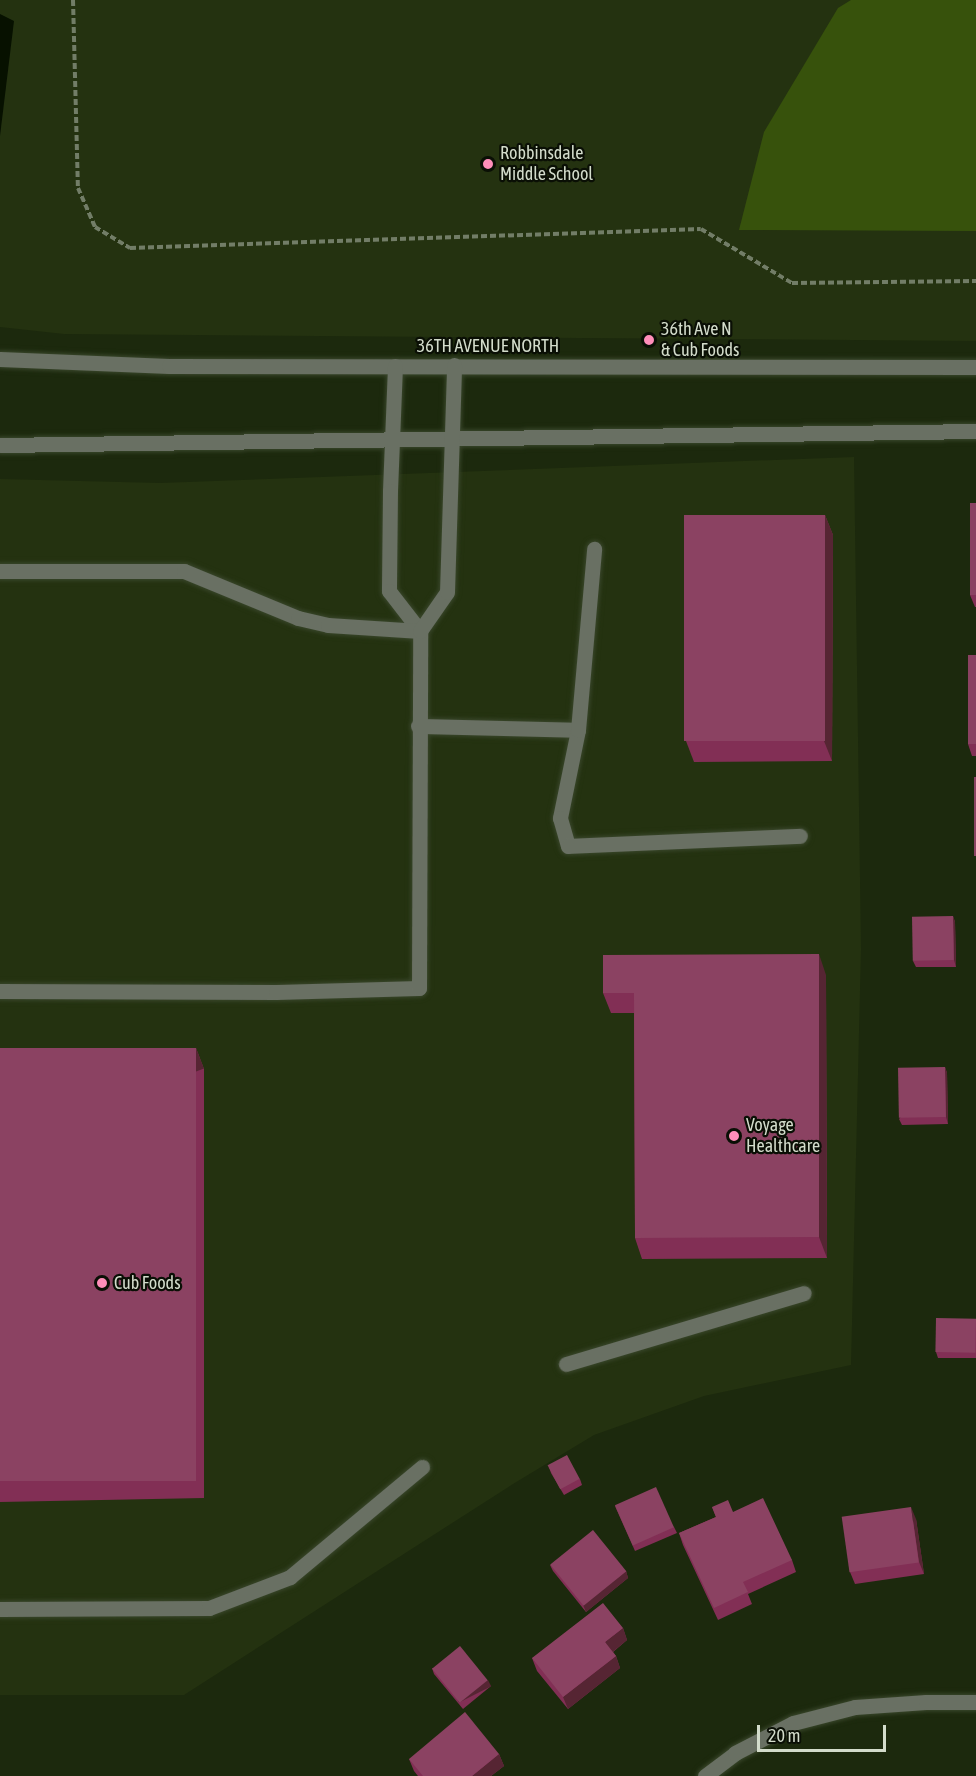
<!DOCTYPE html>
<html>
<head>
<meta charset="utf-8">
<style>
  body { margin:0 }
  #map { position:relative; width:976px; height:1776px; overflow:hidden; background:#1c290d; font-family:"Asap Condensed",sans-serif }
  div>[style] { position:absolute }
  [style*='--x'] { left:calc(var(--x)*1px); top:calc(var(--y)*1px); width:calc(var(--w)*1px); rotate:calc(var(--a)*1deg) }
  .built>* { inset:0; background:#243210 }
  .green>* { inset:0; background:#37520c }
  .water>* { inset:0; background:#071100 }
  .path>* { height:4px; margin-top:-2px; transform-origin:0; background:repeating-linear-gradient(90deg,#727d67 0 6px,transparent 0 9px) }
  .roads { filter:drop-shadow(0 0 2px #39462b) drop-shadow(0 0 2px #39462b) }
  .minor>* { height:15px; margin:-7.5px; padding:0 7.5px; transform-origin:7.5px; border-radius:7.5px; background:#697063 }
  .wall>* { inset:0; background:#822f55 }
  .shaded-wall>* { inset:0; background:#562533; transform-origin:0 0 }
  .building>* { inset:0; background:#8b4262; transform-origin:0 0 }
  .dots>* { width:16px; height:16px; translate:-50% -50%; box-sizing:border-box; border:3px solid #0a0f05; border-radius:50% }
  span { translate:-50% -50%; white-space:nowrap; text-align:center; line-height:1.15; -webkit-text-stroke:4.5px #0a0f05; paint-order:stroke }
  .poi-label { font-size:18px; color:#d3dccb }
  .left { translate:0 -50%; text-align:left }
  .street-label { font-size:18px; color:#d3dccb }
  .scale { position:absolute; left:757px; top:1725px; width:129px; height:27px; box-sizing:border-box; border:3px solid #d3dccb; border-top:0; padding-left:8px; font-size:18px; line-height:21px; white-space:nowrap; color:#d3dccb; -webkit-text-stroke:4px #0a0f05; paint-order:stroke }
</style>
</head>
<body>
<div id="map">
  <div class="built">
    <div style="clip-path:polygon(0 0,976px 0,976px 341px,64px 334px,0 327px)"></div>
    <div style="clip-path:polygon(854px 457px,861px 949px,851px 1365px,704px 1396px,594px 1435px,513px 1484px,184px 1695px,0 1695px,0 479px,160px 483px)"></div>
  </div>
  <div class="green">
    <div style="clip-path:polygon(851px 0,976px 0,976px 231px,739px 230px,764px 132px,838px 8px)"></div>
  </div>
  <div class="water">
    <div style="clip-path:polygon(0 14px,14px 21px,0 136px)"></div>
  </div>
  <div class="path">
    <div style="--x:73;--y:0;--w:188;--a:88.5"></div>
    <div style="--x:78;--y:188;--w:43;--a:66.4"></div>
    <div style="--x:95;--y:227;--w:41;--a:31"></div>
    <div style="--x:130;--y:248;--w:571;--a:-1.91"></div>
    <div style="--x:701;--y:229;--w:106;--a:30.7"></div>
    <div style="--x:792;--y:283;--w:184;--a:-0.6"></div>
  </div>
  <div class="roads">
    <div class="minor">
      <div style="--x:0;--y:359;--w:169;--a:2.4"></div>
      <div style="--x:169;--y:366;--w:807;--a:0.07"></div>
      <div style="--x:395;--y:366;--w:125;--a:92.3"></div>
      <div style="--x:390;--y:491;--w:100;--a:90.6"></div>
      <div style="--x:389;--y:591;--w:51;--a:52.2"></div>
      <div style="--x:0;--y:445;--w:976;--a:-0.82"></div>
      <div style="--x:0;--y:571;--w:184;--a:0"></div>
      <div style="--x:184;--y:571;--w:123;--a:22.4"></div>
      <div style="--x:298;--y:618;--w:31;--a:13"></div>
      <div style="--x:328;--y:625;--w:92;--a:3.7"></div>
      <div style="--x:418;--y:726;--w:160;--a:1.4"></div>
      <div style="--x:578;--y:730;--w:90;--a:101.6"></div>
      <div style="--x:560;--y:818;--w:29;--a:74"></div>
      <div style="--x:568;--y:846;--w:232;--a:-2.5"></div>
      <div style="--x:578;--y:730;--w:182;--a:-84.9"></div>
      <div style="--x:0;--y:991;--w:276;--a:0.2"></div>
      <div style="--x:276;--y:992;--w:143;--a:-1.6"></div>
      <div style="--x:419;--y:988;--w:357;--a:-89.8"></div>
      <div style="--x:420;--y:631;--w:47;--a:-55.3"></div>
      <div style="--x:447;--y:592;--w:227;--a:-88.2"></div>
      <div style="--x:566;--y:1364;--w:248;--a:-16.6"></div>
      <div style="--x:0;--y:1609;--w:209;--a:-0.3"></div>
      <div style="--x:209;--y:1608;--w:87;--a:-20.9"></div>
      <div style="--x:290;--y:1577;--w:172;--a:-39.8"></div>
      <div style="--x:705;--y:1776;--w:38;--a:-37"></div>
      <div style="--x:735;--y:1753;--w:65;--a:-27.3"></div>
      <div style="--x:793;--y:1723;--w:64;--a:-14.5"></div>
      <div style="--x:855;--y:1707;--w:71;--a:-4"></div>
      <div style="--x:926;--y:1702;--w:50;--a:0"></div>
    </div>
  </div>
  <div class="wall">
    <div style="clip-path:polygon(976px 503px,976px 607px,975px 607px,970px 595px)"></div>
    <div style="clip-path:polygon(825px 515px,833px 535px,832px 761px,694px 762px,686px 741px)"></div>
    <div style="clip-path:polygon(976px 655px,976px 756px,972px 756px,968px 744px)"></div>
    <div style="clip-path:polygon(953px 916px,955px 922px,956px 967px,916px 967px,913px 961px)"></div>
    <div style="clip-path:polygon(826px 975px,827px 1258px,642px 1259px,635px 1238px,634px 1013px,611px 1013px,603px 993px)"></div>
    <div style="clip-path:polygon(0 1048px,196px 1048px,204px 1069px,204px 1498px,0 1502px)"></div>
    <div style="clip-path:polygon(945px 1067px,947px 1073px,948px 1124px,902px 1125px,899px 1119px)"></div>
    <div style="clip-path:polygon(976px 1319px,976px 1358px,938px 1358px,936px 1352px)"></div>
    <div style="clip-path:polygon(549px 1467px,580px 1479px,582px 1485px,564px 1495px,551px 1473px)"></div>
    <div style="clip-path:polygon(615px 1506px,674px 1527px,677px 1533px,635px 1551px)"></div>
    <div style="clip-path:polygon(712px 1507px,733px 1512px,792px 1560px,796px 1572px,748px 1594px,752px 1604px,718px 1620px,683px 1545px,679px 1533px,716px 1517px)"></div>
    <div style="clip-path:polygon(916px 1519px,924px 1574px,855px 1584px,850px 1572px)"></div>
    <div style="clip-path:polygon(550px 1565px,626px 1571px,628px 1578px,586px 1612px,553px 1571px)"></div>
    <div style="clip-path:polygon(623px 1628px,627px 1640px,613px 1652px,616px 1656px,620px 1668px,568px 1709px,537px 1671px,532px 1658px)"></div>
    <div style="clip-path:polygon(432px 1668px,491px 1686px,463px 1709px,434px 1674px)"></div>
    <div style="clip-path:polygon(499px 1754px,504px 1766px,491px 1776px,418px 1776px,414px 1771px,409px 1759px)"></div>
  </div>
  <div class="shaded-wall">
    <div style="clip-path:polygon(825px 515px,833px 535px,832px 761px,824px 741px)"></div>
    <div style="clip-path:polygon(953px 916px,955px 922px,956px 967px,954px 960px)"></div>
    <div style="clip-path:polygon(819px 954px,826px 975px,827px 1258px,819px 1237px)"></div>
    <div style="left:196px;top:1048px;width:22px;height:429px;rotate:69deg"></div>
    <div style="clip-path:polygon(945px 1067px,947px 1073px,948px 1124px,946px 1117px)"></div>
    <div style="clip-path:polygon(911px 1507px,916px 1519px,924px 1574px,919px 1562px)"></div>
    <div style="clip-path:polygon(626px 1571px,628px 1578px,586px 1612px,583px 1605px)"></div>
    <div style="clip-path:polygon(623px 1628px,627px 1640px,610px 1654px,605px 1642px)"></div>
    <div style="clip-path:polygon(616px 1656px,620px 1668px,568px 1709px,563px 1697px)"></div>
    <div style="left:488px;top:1680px;width:7px;height:36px;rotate:63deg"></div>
    <div style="clip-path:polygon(499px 1754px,504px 1766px,491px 1776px,472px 1776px)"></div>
  </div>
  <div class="building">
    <div style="left:970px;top:503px;width:6px;height:92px"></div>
    <div style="left:684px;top:515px;width:141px;height:226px"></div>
    <div style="left:968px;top:655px;width:8px;height:89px"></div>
    <div style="left:974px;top:777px;width:2px;height:79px"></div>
    <div style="left:953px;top:916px;width:44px;height:41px;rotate:89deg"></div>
    <div style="clip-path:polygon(819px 954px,819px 1237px,635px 1238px,634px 993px,603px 993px,603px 955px)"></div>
    <div style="left:0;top:1048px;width:196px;height:433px"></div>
    <div style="left:945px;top:1067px;width:50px;height:47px;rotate:89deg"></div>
    <div style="left:936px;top:1318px;width:40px;height:34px;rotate:1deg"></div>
    <div style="left:567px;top:1455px;width:27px;height:22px;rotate:62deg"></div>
    <div style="left:656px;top:1487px;width:44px;height:45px;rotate:66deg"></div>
    <div style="clip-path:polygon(763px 1498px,792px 1560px,743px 1582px,748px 1592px,714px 1608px,679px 1533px,716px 1517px,712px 1507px,728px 1500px,733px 1512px)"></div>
    <div style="left:911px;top:1507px;width:56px;height:70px;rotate:82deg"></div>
    <div style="left:593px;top:1530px;width:53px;height:55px;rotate:51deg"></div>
    <div style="clip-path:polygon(603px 1603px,623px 1628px,605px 1642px,616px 1656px,563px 1697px,532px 1658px)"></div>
    <div style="left:460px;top:1646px;width:44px;height:36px;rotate:51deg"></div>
    <div style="clip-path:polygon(465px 1712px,499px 1754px,472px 1776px,423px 1776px,409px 1759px)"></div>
  </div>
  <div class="dots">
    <div style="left:488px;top:164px;background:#ff8eba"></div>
    <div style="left:649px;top:340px;background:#ff8eba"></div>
    <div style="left:734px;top:1136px;background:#ff8eba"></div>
    <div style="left:102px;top:1283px;background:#ff8eba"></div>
  </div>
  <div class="poi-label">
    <span class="left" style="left:500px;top:164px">Robbinsdale<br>Middle School</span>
    <span class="left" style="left:661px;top:340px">36th Ave N<br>&amp; Cub Foods</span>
    <span class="left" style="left:746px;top:1136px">Voyage<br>Healthcare</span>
    <span class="left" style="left:114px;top:1283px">Cub Foods</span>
  </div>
  <div class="street-label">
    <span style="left:488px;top:346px">36TH AVENUE NORTH</span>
  </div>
  <div class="scale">20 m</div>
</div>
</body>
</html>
